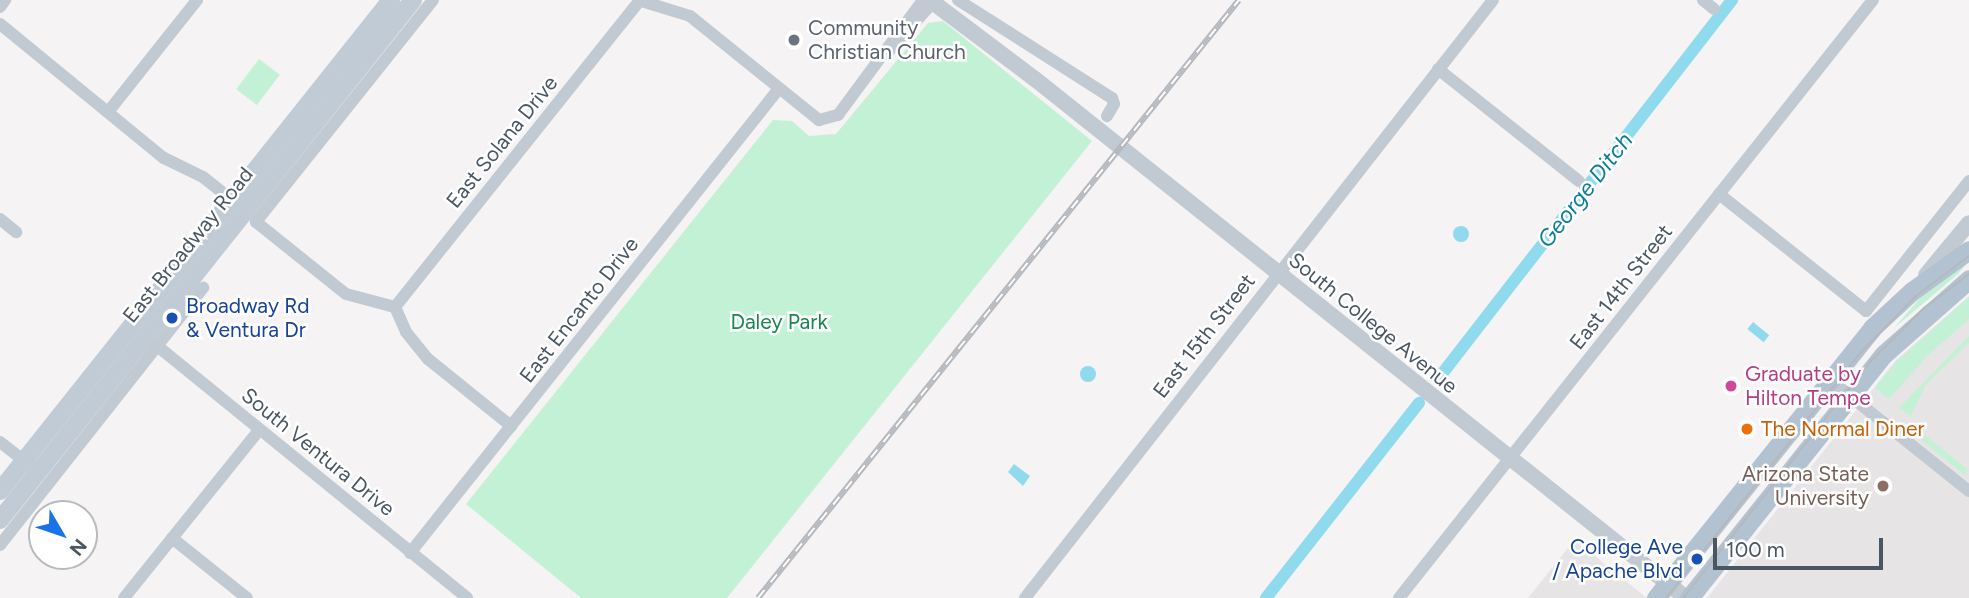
<!DOCTYPE html>
<html>
<head>
<meta charset="utf-8">
<style>
  body { margin:0 }
  #map { position:relative; width:1969px; height:598px; overflow:hidden; background:#f5f3f3; font-family:Figtree,sans-serif }
  div>[style] { position:absolute }
  [style*='--x'] { left:calc(var(--x)*1px); top:calc(var(--y)*1px); width:calc(var(--w)*1px); rotate:calc(var(--a)*1deg) }
  .education>* { inset:0; background:#e6e4e5 }
  .green>* { inset:0; background:#c3f1d5; transform-origin:0 0 }
  .water>* { inset:0; background:#90daee; transform-origin:0 0 }
  .round { border-radius:50% }
  .canal>* { height:12px; margin:-6px; padding:0 6px; transform-origin:6px; border-radius:6px; background:#90daee }
  .minor>* { height:12px; margin:-6px; padding:0 6px; transform-origin:6px; border-radius:6px; background:#c1cad2 }
  .tertiary>* { height:16px; margin:-8px; padding:0 8px; transform-origin:8px; border-radius:8px; background:#c1cad2 }
  .secondary>* { height:18px; margin:-9px; padding:0 9px; transform-origin:9px; border-radius:9px; background:#c1cbd6 }
  .primary>* { height:19px; margin:-9.5px; padding:0 9.5px; transform-origin:9.5px; border-radius:9.5px; background:#b3c2d1 }
  .tram>* { height:2px; margin:-1px; padding:0 1px; transform-origin:1px; border-radius:1px; background:#b5b8bd }
  .rail>* { height:6px; margin-top:-3px; transform-origin:0; background:repeating-linear-gradient(90deg,#fff 0 10px,#b5b8bd 0 20px); box-sizing:border-box; border-block:2px solid #b5b8bd }
  .dots>* { width:19px; height:19px; translate:-50% -50%; box-sizing:border-box; border:4px solid #fff; border-radius:50% }
  span { translate:-50% -50%; white-space:nowrap; text-align:center; line-height:1.15; -webkit-text-stroke:5px #fff; paint-order:stroke }
  .worship-label { font-size:21px; color:#5b616d }
  .left { translate:0 -50%; text-align:left }
  .street-label { font-size:21px; color:#4a5661 }
  .transit-label { font-size:21px; color:#164399 }
  .right { translate:-100% -50%; text-align:right }
  .park-label { font-size:21px; color:#17864f }
  .hotel-label { font-size:21px; color:#b23c85 }
  .food-label { font-size:21px; color:#c56008 }
  .education-label { font-size:21px; color:#785e54 }
  .water-label { font-size:23px; color:#0c7c9b; font-style:italic }
  .north { position:absolute; left:28px; top:500px; width:70px; height:70px; box-sizing:border-box; background:#fff; border:2px solid #b7bbc0; border-radius:50%; rotate:129deg; font-size:19px; font-weight:700; line-height:28px; text-align:center; color:#4a5661 }
  .north::after { content:''; display:block; margin:auto; width:24px; height:32px; background:#1a73e8; clip-path:polygon(50% 0,100% 100%,50% 72%,0 100%) }
  .scale { position:absolute; left:1713px; top:538px; width:170px; height:32px; box-sizing:border-box; border:4px solid #4a5661; border-top:0; padding-left:9px; font-size:21px; line-height:24px; white-space:nowrap; color:#4a5661; -webkit-text-stroke:5px #fff; paint-order:stroke }
</style>
</head>
<body>
<div id="map">
  <div class="education">
    <div style="clip-path:polygon(1969px 296px,1969px 598px,1707px 598px,1895px 361px)"></div>
    <div style="clip-path:polygon(1577px 537px,1602px 562px,1647px 598px,1528px 598px)"></div>
  </div>
  <div class="green">
    <div style="clip-path:polygon(943px 21px,1092px 141px,727px 598px,581px 598px,466px 504px,773px 120px,792px 121px,809px 136px,836px 134px,928px 23px)"></div>
    <div style="left:259px;top:59px;width:26px;height:38px;rotate:37deg"></div>
    <div style="clip-path:polygon(1969px 260px,1958px 274px,1894px 328px,1921px 297px)"></div>
    <div style="clip-path:polygon(1969px 297px,1969px 319px,1928px 355px,1889px 399px,1875px 388px,1896px 362px)"></div>
    <div style="clip-path:polygon(1969px 336px,1969px 343px,1926px 384px,1911px 416px,1899px 408px)"></div>
    <div style="left:1925px;top:435px;width:56px;height:6px;rotate:39deg"></div>
  </div>
  <div class="water">
    <div class="round" style="left:1453px;top:226px;width:16px;height:16px"></div>
    <div style="left:1753px;top:322px;width:21px;height:9px;rotate:39deg"></div>
    <div class="round" style="left:1080px;top:366px;width:16px;height:16px"></div>
    <div style="clip-path:polygon(1014px 464px,1030px 476px,1023px 486px,1008px 472px)"></div>
  </div>
  <div class="canal">
    <div style="--x:1438;--y:379;--w:480;--a:-52.2"></div>
    <div style="--x:1266;--y:598;--w:248;--a:-51.9"></div>
  </div>
  <div class="minor">
    <div style="--x:433;--y:0;--w:284;--a:128.6"></div>
    <div style="--x:256;--y:222;--w:115;--a:38.7"></div>
    <div style="--x:346;--y:294;--w:51;--a:14.9"></div>
    <div style="--x:395;--y:307;--w:27;--a:66"></div>
    <div style="--x:406;--y:332;--w:35;--a:51"></div>
    <div style="--x:428;--y:359;--w:107;--a:38.9"></div>
    <div style="--x:638;--y:0;--w:54;--a:17.1"></div>
    <div style="--x:690;--y:16;--w:166;--a:38.9"></div>
    <div style="--x:819;--y:120;--w:20;--a:-15"></div>
    <div style="--x:838;--y:115;--w:143;--a:-53.5"></div>
    <div style="--x:958;--y:0;--w:183;--a:32.5"></div>
    <div style="--x:1112;--y:98;--w:6;--a:72"></div>
    <div style="--x:1114;--y:104;--w:14;--a:120"></div>
    <div style="--x:1703;--y:0;--w:14;--a:39"></div>
    <div style="--x:0;--y:7;--w:9;--a:-54"></div>
    <div style="--x:0;--y:24;--w:212;--a:39.3"></div>
    <div style="--x:164;--y:158;--w:43;--a:26"></div>
    <div style="--x:203;--y:177;--w:43;--a:38.5"></div>
    <div style="--x:890;--y:50;--w:67;--a:-48"></div>
    <div style="--x:1438;--y:69;--w:180;--a:38.5"></div>
    <div style="--x:108;--y:112;--w:143;--a:-51.5"></div>
    <div style="--x:1719;--y:194;--w:188;--a:38.5"></div>
    <div style="--x:1866;--y:311;--w:166;--a:-51.6"></div>
    <div style="--x:0;--y:219;--w:21;--a:39"></div>
    <div style="--x:395;--y:307;--w:391;--a:-51.4"></div>
    <div style="--x:145;--y:336;--w:415;--a:39.1"></div>
    <div style="--x:1829;--y:379;--w:179;--a:38.7"></div>
    <div style="--x:0;--y:442;--w:37;--a:38"></div>
    <div style="--x:172;--y:538;--w:96;--a:38.7"></div>
    <div style="--x:0;--y:545;--w:328;--a:-51.7"></div>
    <div style="--x:410;--y:553;--w:590;--a:-51.54"></div>
    <div style="--x:124;--y:598;--w:216;--a:-51.2"></div>
    <div style="--x:1025;--y:598;--w:759;--a:-51.95"></div>
    <div style="--x:1399;--y:598;--w:763;--a:-51.6"></div>
  </div>
  <div class="tertiary">
    <div style="--x:930;--y:0;--w:131;--a:37"></div>
    <div style="--x:1035;--y:79;--w:833;--a:38.56"></div>
    <div style="--x:1926;--y:275;--w:67;--a:-50.4"></div>
  </div>
  <div class="secondary">
    <div style="--x:0;--y:491;--w:628;--a:-51.47"></div>
    <div style="--x:0;--y:520;--w:664;--a:-51.54"></div>
  </div>
  <div class="primary">
    <div style="--x:1656;--y:598;--w:346;--a:-51.3"></div>
    <div style="--x:1872;--y:328;--w:54;--a:-42.8"></div>
    <div style="--x:1912;--y:291;--w:70;--a:-35.7"></div>
    <div style="--x:1689;--y:598;--w:312;--a:-51.4"></div>
    <div style="--x:1884;--y:354;--w:113;--a:-41.4"></div>
  </div>
  <div class="tram">
    <div style="--x:1666;--y:598;--w:314;--a:-51.6"></div>
    <div style="--x:1861;--y:352;--w:78;--a:-45.5"></div>
    <div style="--x:1916;--y:296;--w:66;--a:-37"></div>
    <div style="--x:1683;--y:598;--w:303;--a:-51.6"></div>
    <div style="--x:1871;--y:361;--w:75;--a:-45"></div>
    <div style="--x:1924;--y:308;--w:56;--a:-37.1"></div>
  </div>
  <div class="rail">
    <div style="--x:758;--y:598;--w:767;--a:-51.19"></div>
  </div>
  <div class="dots">
    <div style="left:794px;top:40px;background:#6b7280"></div>
    <div style="left:172px;top:318px;background:#1a4fb4"></div>
    <div style="left:1731px;top:386px;background:#d1479c"></div>
    <div style="left:1747px;top:429px;background:#e8710a"></div>
    <div style="left:1883px;top:486px;background:#8d6e63"></div>
    <div style="left:1697px;top:559px;background:#1a4fb4"></div>
  </div>
  <div class="worship-label">
    <span class="left" style="left:808px;top:40px">Community<br>Christian Church</span>
  </div>
  <div class="street-label">
    <span style="left:502px;top:142px;rotate:-51deg">East Solana Drive</span>
    <span style="left:188px;top:245px;rotate:-51deg">East Broadway Road</span>
    <span style="left:1621px;top:287px;rotate:-52deg">East 14th Street</span>
    <span style="left:579px;top:310px;rotate:-52deg">East Encanto Drive</span>
    <span style="left:1373px;top:323px;rotate:39deg">South College Avenue</span>
    <span style="left:1204px;top:336px;rotate:-52deg">East 15th Street</span>
    <span style="left:318px;top:452px;rotate:39deg">South Ventura Drive</span>
  </div>
  <div class="transit-label">
    <span class="left" style="left:186px;top:318px">Broadway Rd<br>&amp; Ventura Dr</span>
    <span class="right" style="left:1683px;top:559px">College Ave<br>/ Apache Blvd</span>
  </div>
  <div class="park-label">
    <span style="left:779px;top:322px">Daley Park</span>
  </div>
  <div class="hotel-label">
    <span class="left" style="left:1745px;top:386px">Graduate by<br>Hilton Tempe</span>
  </div>
  <div class="food-label">
    <span class="left" style="left:1761px;top:429px">The Normal Diner</span>
  </div>
  <div class="education-label">
    <span class="right" style="left:1869px;top:486px">Arizona State<br>University</span>
  </div>
  <div class="water-label">
    <span style="left:1585px;top:190px;rotate:-52deg">George Ditch</span>
  </div>
  <div class="north">N</div>
  <div class="scale">100 m</div>
</div>
</body>
</html>
